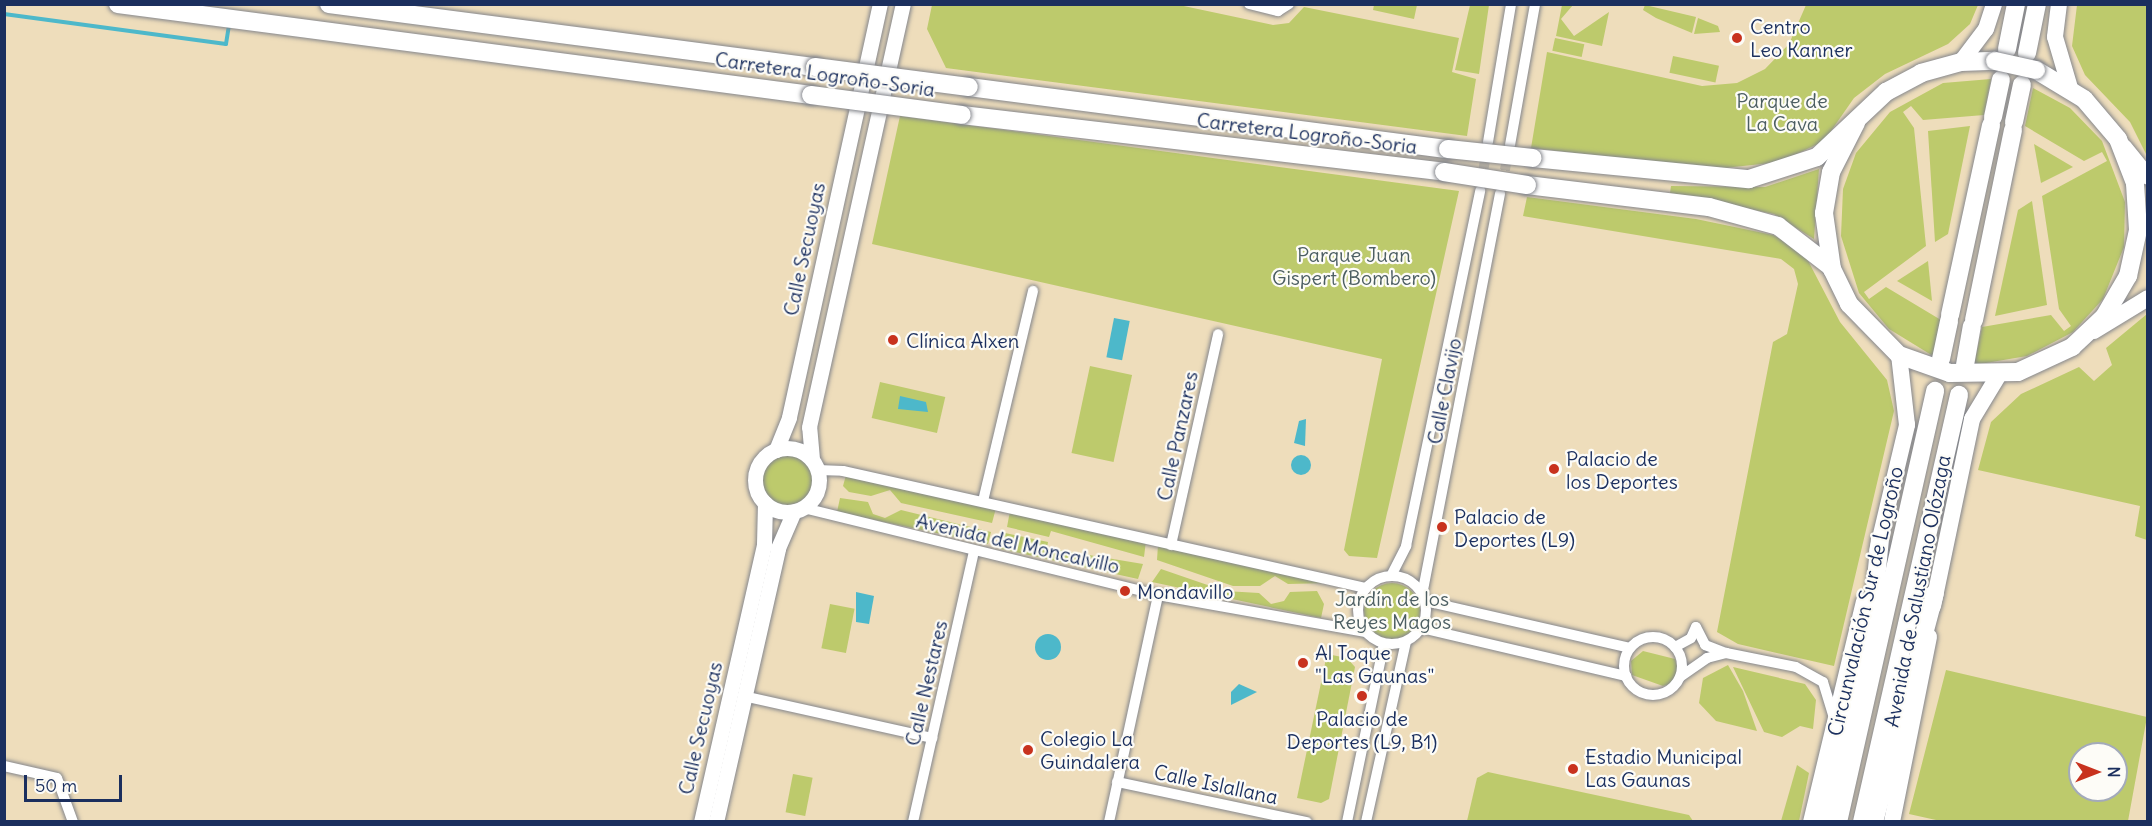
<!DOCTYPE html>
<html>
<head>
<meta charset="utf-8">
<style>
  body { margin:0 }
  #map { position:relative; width:2152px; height:826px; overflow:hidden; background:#edb; font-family:Delius,sans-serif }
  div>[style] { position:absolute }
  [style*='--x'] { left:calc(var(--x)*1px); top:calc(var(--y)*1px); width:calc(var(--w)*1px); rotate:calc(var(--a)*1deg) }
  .green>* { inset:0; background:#bdca6c; transform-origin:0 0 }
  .round { border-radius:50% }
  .water>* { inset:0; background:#4db8ca; transform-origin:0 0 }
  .stream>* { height:4px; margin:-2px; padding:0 2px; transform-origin:2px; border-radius:2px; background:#4db8ca }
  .minor-tunnel>* { height:10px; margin-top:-5px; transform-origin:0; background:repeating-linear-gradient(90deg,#c4baa8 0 10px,transparent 0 15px) }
  .roads { filter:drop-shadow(0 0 2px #84868c) drop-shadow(0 0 2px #84868c) }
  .minor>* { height:10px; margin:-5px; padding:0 5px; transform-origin:5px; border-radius:5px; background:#fff }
  .minor>.ring { margin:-5px; padding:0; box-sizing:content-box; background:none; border:10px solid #fff; border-radius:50% }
  .secondary>* { height:15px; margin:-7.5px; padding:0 7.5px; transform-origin:7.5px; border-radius:7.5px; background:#fff }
  .secondary>.ring { margin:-7.5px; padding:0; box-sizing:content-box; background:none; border:15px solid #fff; border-radius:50% }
  .primary>* { height:16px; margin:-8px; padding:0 8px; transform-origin:8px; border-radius:8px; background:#fff }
  .trunk>* { height:18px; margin:-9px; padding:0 9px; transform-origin:9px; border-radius:9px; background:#fff }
  .bridges { filter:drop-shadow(0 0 2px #84868c) drop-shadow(0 0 2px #84868c) }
  .trunk-bridge>* { height:18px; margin:-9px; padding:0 9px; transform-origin:9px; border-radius:9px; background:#fff }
  .dots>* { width:16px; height:16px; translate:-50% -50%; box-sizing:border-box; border:3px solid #fdfcf7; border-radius:50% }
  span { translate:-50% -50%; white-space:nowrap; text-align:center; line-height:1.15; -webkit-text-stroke:4.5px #fdfcf7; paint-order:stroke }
  .poi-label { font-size:20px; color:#1b2f5e }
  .left { translate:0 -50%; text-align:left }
  .street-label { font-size:20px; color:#1b2f5e }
  .park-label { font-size:20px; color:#4c5e62 }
  .frame { position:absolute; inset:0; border:6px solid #1b2f5e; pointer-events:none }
  .north { position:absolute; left:2068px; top:742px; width:60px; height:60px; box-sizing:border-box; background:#fdfcf7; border:2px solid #a3aaba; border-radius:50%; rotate:90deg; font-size:16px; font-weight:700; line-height:24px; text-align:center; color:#1b2f5e }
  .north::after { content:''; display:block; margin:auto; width:21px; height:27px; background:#c8321e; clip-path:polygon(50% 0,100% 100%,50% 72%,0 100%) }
  .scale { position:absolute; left:24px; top:775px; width:98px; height:27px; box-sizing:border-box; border:3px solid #1b2f5e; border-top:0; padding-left:8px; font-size:18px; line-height:21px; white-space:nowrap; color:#1b2f5e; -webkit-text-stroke:4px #fdfcf7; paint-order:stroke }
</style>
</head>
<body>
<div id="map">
  <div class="green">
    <div style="clip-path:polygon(932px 5px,1179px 5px,1273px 25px,1289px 23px,1304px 7px,1459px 38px,1452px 72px,1476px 79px,1467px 136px,946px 68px,927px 29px)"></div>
    <div style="clip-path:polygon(1374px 5px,1374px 4px,1417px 5px,1414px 19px,1373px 10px)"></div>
    <div style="clip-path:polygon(1470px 5px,1489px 5px,1479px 74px,1455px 70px)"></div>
    <div style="clip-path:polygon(1562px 5px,1573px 5px,1561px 19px,1574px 36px,1609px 12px,1602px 46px,1556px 36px)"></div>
    <div style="clip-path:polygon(1645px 5px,1696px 17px,1692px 33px,1656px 18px,1643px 10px)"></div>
    <div style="clip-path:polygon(1806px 5px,1978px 5px,1970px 24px,1948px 44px,1885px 74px,1854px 98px,1824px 141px,1780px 162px,1715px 169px,1531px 148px,1547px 52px,1702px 86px,1737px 83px,1765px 69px,1789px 44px)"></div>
    <div style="clip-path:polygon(2077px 5px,2147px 5px,2147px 156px,2130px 122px,2085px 75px,2072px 46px)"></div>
    <div style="clip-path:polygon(1698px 18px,1718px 26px,1720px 32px,1694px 34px)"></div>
    <div style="left:1555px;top:38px;width:30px;height:13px;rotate:12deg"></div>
    <div style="left:1673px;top:56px;width:47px;height:17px;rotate:12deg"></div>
    <div style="clip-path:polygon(1991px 79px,1984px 115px,1923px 120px,1911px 106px,1903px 112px,1914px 128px,1926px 246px,1864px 292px,1869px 299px,1886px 287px,1941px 320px,1933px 356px,1889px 329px,1859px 293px,1841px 236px,1843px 189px,1856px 153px,1890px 112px,1943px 83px)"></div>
    <div style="clip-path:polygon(2033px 88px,2070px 108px,2102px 141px,2125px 202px,2124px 247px,2103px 299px,2073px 332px,2027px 356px,1974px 365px,1982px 327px,2051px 315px,2064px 331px,2071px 326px,2059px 309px,2042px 196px,2107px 161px,2102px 152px,2084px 161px,2025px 126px)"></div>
    <div style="clip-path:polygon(900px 116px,1459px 191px,1377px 558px,1349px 556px,1344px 550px,1382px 359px,872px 244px)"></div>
    <div style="clip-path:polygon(1970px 126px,1948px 234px,1935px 242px,1928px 131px)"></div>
    <div style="clip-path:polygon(2034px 144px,2073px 167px,2041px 183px)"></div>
    <div style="clip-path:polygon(1819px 169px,1814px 239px,1774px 214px,1670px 193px,1671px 186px,1765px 187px)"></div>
    <div style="clip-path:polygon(1527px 197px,1696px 219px,1773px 235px,1803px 251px,1840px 322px,1887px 380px,1894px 411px,1834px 666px,1738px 644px,1717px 632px,1773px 342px,1787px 334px,1798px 284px,1794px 269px,1781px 259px,1523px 216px)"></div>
    <div style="clip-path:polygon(2032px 201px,2047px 305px,1995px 316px,2018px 210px)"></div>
    <div style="clip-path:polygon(1928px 261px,1932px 301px,1897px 281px)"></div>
    <div style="clip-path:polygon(2147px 314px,2147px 540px,2135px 536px,2140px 506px,1978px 470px,1991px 422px,2021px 394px,2079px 367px,2094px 381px,2112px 365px,2106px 348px)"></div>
    <div style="left:1090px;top:366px;width:43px;height:89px;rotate:12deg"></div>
    <div style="left:880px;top:382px;width:67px;height:37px;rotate:13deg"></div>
    <div class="round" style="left:759px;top:450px;width:58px;height:58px"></div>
    <div style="clip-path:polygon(846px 475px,996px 508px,992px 523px,901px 503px,890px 490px,871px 496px,849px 492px,843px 486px)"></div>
    <div style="clip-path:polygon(840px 498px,868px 502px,873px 514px,885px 518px,901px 510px,991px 532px,988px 544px,837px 512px)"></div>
    <div style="clip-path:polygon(1010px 511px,1146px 541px,1144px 557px,1051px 531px,1049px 537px,1007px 527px)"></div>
    <div style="clip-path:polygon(1005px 533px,1048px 542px,1047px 548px,1143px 564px,1138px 579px,1001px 549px)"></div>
    <div style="clip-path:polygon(1158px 545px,1329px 583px,1288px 584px,1275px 576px,1260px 586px,1233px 586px,1157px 560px)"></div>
    <div style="clip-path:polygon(1161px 569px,1225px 591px,1259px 593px,1271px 604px,1284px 601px,1290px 592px,1317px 591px,1324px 604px,1321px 618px,1152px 582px)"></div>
    <div class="round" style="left:1364px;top:583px;width:56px;height:56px"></div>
    <div style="left:830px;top:604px;width:25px;height:45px;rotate:11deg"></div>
    <div style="clip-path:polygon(1643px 651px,1675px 659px,1679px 673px,1673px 683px,1663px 686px,1632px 675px,1631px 661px)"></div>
    <div style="clip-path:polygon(1327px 654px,1347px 658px,1355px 667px,1329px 799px,1321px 803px,1297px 798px)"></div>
    <div style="clip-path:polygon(1728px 665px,1743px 691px,1757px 731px,1716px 721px,1699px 703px,1703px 678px)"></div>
    <div style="clip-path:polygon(1733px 667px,1805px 684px,1816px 700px,1813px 729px,1800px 726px,1782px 737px,1764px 732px)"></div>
    <div style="clip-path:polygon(evenodd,1946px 670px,2147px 717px,2128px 821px,1945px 822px,1909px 814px,1946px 670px,2080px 754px,2116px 754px,2116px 790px,2080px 790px,2080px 754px)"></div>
    <div style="clip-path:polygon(1797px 765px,1809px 773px,1799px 821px,1781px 821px)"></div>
    <div style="clip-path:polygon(1488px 772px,1689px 815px,1693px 821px,1467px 821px,1477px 778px)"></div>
    <div style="left:793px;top:774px;width:20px;height:39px;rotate:11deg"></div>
  </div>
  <div class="water">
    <div style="left:1114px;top:318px;width:16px;height:40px;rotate:11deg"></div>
    <div style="clip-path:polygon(900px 396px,926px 402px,928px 412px,898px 409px)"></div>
    <div style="clip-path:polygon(1306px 419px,1305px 446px,1294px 443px,1299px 421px)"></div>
    <div class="round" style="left:1291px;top:455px;width:20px;height:20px"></div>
    <div style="clip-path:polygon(856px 592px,874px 596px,869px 624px,856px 622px)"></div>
    <div class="round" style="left:1035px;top:634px;width:26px;height:26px"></div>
    <div style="clip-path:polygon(1239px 684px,1257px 692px,1231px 705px,1231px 692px)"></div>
  </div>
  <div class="stream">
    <div style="--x:4;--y:14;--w:224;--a:7.7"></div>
    <div style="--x:226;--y:44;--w:18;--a:-81"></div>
  </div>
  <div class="minor-tunnel">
    <div style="--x:1481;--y:183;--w:36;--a:-80"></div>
    <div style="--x:1502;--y:185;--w:36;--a:-79"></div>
  </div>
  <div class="roads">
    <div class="minor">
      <div style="--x:1249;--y:4;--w:30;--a:14"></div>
      <div style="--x:1278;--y:11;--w:13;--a:-32"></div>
      <div style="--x:1488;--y:142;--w:140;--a:-80.5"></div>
      <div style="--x:1510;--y:145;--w:143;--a:-79.9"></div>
      <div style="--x:818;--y:470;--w:25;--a:2"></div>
      <div style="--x:843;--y:471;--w:536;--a:12.61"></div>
      <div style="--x:983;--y:501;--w:216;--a:-76.6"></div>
      <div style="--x:804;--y:508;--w:365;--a:13.8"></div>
      <div style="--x:1158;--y:595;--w:211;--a:10.1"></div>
      <div style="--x:1171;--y:545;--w:216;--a:-77.4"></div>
      <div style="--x:1391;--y:576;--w:34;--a:-63"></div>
      <div style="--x:1406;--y:546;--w:363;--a:-78.2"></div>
      <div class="ring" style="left:1358px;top:576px;width:58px;height:58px"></div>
      <div style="--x:1422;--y:595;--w:409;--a:-79"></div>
      <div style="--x:1425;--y:601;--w:210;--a:12.9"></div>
      <div style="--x:1696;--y:627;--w:20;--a:63"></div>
      <div style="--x:1705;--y:645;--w:22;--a:21"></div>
      <div style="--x:1421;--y:628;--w:211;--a:13.2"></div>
      <div class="ring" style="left:1624px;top:637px;width:48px;height:48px"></div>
      <div style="--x:1675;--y:647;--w:18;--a:-29"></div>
      <div style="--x:1691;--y:638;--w:12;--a:-66"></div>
      <div style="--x:1680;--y:677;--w:33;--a:-35"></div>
      <div style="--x:1707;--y:658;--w:20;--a:-15"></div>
      <div style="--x:1726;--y:653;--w:71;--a:11.3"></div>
      <div style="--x:1796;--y:667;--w:31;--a:29"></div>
      <div style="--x:1823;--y:682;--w:34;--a:73"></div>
      <div style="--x:743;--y:696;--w:194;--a:12.5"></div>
      <div style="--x:4;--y:766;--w:54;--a:12.8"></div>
      <div style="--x:57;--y:778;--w:47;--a:70"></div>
      <div style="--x:1117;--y:782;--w:194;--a:11.9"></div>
      <div style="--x:913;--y:822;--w:277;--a:-77.3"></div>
      <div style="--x:1109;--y:822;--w:232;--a:-77.8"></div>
      <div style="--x:1347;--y:822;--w:182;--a:-78.3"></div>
      <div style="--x:1366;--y:822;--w:185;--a:-77.5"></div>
    </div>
    <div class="secondary">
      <div class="ring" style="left:755px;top:448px;width:49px;height:49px"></div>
      <div style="--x:776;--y:450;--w:35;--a:-68"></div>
      <div style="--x:789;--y:417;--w:423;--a:-77.6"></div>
      <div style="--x:812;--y:459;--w:32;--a:-95"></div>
      <div style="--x:809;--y:427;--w:433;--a:-77.5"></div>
      <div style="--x:701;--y:822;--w:285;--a:-77.2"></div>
      <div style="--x:764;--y:544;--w:41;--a:-88.6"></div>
      <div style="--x:716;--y:822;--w:281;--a:-77.2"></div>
      <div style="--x:778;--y:548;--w:40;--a:-66.6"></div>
    </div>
    <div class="primary">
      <div style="--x:2059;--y:4;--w:33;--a:97"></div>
      <div style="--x:2055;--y:37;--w:53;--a:73.6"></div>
      <div style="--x:1961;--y:62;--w:41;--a:-52.9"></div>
      <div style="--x:1986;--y:29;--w:26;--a:-72"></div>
      <div style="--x:2124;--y:147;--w:38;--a:51"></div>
      <div style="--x:2094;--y:331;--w:63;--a:-31.4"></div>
      <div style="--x:1877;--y:551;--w:130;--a:-76.6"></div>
      <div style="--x:1907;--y:425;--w:70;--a:-96.5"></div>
      <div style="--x:1933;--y:606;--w:191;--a:-78.2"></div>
      <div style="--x:1972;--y:419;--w:50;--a:-58.8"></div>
      <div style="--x:1811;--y:822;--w:226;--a:-76.5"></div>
      <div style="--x:1892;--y:822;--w:189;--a:-78.7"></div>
    </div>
    <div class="trunk">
      <div style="--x:118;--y:4;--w:699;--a:7.48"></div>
      <div style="--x:329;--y:4;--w:490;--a:7.4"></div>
      <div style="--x:2007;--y:49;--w:46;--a:-78.7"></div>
      <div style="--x:2027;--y:53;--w:50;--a:-78.5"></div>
      <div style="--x:969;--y:87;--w:483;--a:7.4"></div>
      <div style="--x:962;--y:115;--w:485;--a:6.7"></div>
      <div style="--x:1993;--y:117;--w:38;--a:-78"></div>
      <div style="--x:2014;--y:122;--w:38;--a:-78"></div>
      <div style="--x:1856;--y:123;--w:55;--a:117"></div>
      <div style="--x:1831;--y:172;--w:42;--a:99.7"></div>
      <div style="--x:1824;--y:213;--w:57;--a:81.9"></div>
      <div style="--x:1832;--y:269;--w:39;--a:64"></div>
      <div style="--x:1849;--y:304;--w:71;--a:45.6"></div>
      <div style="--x:1899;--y:355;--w:54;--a:19.4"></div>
      <div style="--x:1950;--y:373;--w:68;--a:-0.8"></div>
      <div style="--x:2018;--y:372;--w:60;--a:-24.8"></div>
      <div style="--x:2072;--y:347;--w:44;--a:-43.2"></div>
      <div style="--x:2104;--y:317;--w:48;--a:-59.7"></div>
      <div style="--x:2128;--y:276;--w:47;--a:-77.7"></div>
      <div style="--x:2138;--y:230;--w:47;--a:-93.7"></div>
      <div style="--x:2135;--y:183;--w:47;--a:-111.1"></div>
      <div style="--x:2118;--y:139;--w:52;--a:-130.4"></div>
      <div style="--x:2084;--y:99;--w:56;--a:-148.9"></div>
      <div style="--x:1533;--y:158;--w:217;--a:5.6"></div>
      <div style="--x:1749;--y:179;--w:71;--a:-17.9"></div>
      <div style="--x:1817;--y:157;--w:95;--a:-43.3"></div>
      <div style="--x:1886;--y:92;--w:40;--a:-28"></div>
      <div style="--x:1921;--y:73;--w:41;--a:-15.4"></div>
      <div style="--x:1961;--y:62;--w:34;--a:-2"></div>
      <div style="--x:1527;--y:185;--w:183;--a:6.9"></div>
      <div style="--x:1709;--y:207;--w:72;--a:15.4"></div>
      <div style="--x:1778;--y:226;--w:67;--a:37.7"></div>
      <div style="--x:1950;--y:315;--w:194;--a:-77.8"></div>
      <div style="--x:1974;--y:320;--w:194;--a:-78.4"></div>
      <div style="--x:1941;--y:359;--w:39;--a:-78"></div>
      <div style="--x:1965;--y:365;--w:39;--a:-80"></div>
      <div style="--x:1825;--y:822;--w:228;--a:-77.6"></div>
      <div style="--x:1874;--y:599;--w:60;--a:-84.3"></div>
      <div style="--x:1838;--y:822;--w:442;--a:-77.3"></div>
      <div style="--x:1862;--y:822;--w:438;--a:-77.2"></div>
      <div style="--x:1874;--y:822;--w:237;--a:-75.1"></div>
    </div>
  </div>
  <div class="bridges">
    <div class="trunk-bridge">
      <div style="--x:1995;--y:61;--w:42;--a:12.4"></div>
      <div style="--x:815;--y:67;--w:155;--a:7.4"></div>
      <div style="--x:811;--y:95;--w:152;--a:7.5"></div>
      <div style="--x:1448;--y:149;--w:85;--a:6"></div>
      <div style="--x:1444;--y:172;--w:84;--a:8.9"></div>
    </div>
  </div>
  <div class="dots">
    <div style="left:1737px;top:38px;background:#c8321e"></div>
    <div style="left:893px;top:340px;background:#c8321e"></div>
    <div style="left:1554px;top:469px;background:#c8321e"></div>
    <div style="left:1442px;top:527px;background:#c8321e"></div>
    <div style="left:1125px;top:591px;background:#c8321e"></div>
    <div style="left:1303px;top:663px;background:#c8321e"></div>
    <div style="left:1362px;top:696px;background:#c8321e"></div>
    <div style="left:1028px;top:750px;background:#c8321e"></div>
    <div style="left:1573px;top:769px;background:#c8321e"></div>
  </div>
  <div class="poi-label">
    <span class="left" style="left:1750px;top:38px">Centro<br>Leo Kanner</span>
    <span class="left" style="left:906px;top:340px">Clínica Alxen</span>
    <span class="left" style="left:1566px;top:470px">Palacio de<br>los Deportes</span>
    <span class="left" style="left:1454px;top:528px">Palacio de<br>Deportes (L9)</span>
    <span class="left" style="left:1137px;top:591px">Mondavillo</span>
    <span class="left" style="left:1315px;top:664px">Al Toque<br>"Las Gaunas"</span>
    <span style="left:1362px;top:730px">Palacio de<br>Deportes (L9, B1)</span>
    <span class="left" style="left:1040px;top:750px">Colegio La<br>Guindalera</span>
    <span class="left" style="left:1585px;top:768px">Estadio Municipal<br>Las Gaunas</span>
  </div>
  <div class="street-label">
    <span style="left:825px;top:74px;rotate:8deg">Carretera Logroño-Soria</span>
    <span style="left:1307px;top:133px;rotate:7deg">Carretera Logroño-Soria</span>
    <span style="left:804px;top:249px;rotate:-78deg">Calle Secuoyas</span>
    <span style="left:1444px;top:391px;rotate:-79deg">Calle Clavijo</span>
    <span style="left:1177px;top:436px;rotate:-78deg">Calle Panzares</span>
    <span style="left:1018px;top:543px;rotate:13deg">Avenida del Moncalvillo</span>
    <span style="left:1917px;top:591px;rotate:-79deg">Avenida de Salustiano Olózaga</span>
    <span style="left:1865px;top:601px;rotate:-77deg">Circunvalación Sur de Logroño</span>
    <span style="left:926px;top:683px;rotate:-77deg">Calle Nestares</span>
    <span style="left:700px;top:728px;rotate:-77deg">Calle Secuoyas</span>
    <span style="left:1216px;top:784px;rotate:12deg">Calle Islallana</span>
  </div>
  <div class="park-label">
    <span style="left:1782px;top:112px">Parque de<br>La Cava</span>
    <span style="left:1354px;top:266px">Parque Juan<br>Gispert (Bombero)</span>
    <span style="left:1392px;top:610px">Jardín de los<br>Reyes Magos</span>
  </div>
  <div class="frame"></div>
  <div class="north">N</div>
  <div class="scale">50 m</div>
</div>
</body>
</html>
